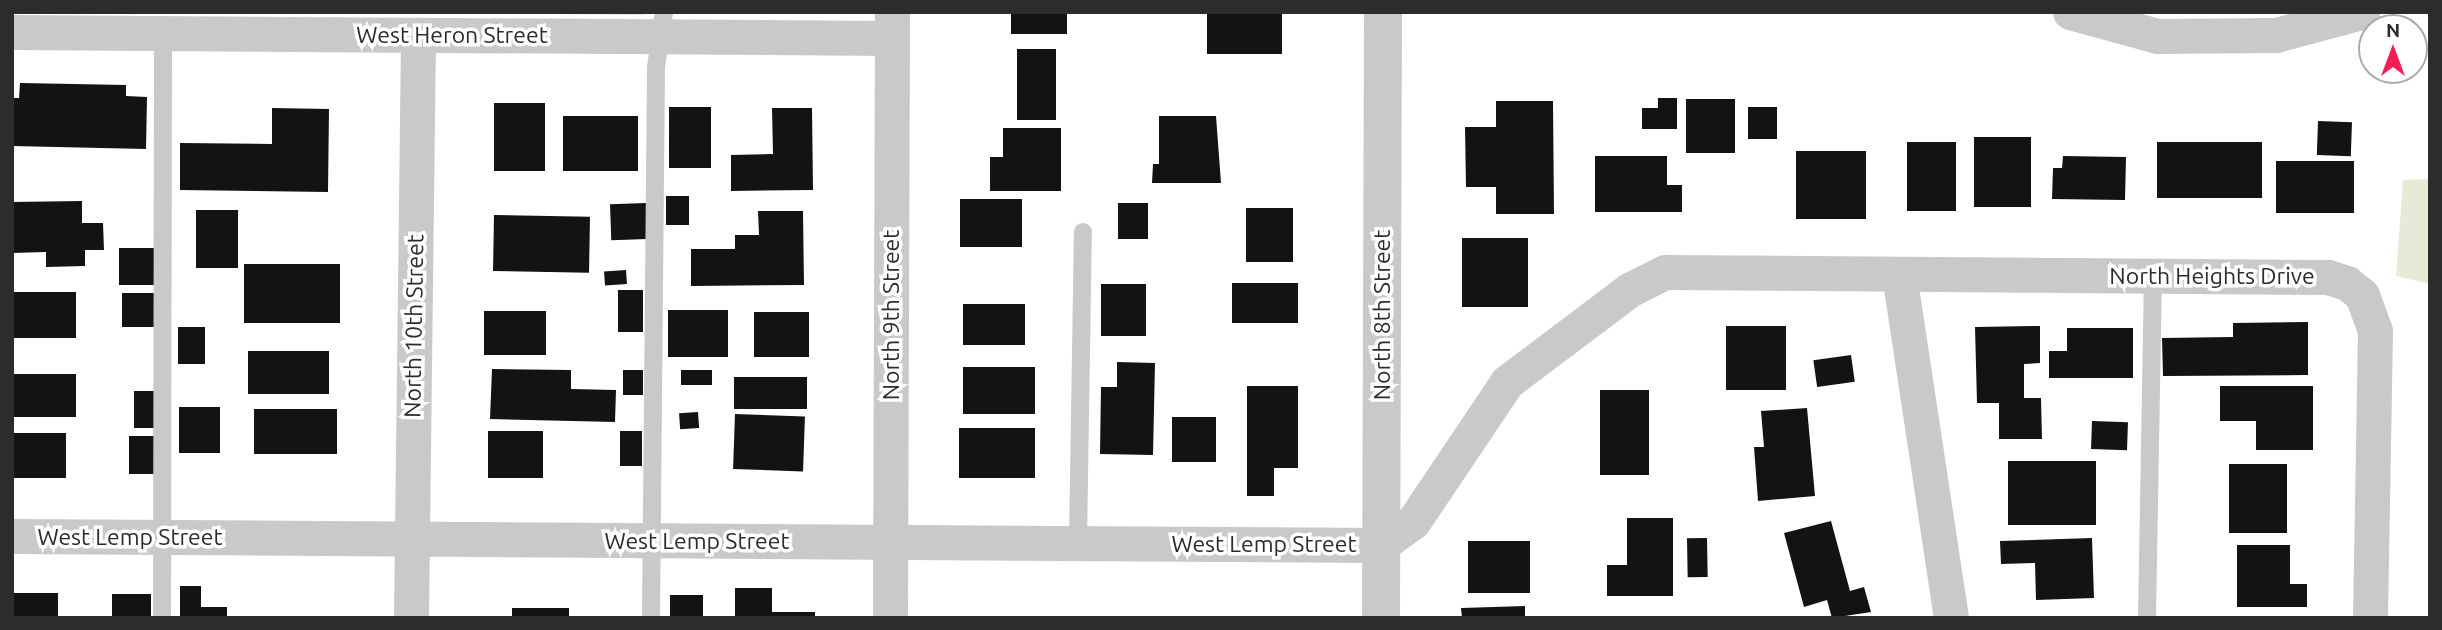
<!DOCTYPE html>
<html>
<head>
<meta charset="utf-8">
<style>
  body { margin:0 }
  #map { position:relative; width:2442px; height:630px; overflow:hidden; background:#fff; font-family:Ubuntu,sans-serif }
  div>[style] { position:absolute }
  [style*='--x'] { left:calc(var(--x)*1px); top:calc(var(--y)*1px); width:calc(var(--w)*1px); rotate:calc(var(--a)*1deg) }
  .green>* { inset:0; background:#e6ebd7 }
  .building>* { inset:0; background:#131313; transform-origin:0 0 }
  .service>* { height:18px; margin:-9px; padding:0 9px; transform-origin:9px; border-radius:9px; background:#c9c9c9 }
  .minor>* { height:35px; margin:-17.5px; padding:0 17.5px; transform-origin:17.5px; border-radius:17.5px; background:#c9c9c9 }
  .tertiary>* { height:38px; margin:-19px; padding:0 19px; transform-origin:19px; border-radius:19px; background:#c9c9c9 }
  span { translate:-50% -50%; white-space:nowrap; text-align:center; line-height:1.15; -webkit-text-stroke:7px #fff; paint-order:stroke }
  .street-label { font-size:23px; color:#2c2c2c }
  .frame { position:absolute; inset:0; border:14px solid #2c2c2c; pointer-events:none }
  .north { position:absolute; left:2358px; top:14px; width:70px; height:70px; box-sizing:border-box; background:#fff; border:2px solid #ababab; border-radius:50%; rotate:0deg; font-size:19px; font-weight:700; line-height:28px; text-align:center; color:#2c2c2c }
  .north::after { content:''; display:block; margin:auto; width:24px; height:32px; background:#f41d56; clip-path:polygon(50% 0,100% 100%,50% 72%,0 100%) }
</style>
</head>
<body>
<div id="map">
  <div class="green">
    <div style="clip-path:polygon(299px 12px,645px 12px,645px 15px)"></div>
    <div style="clip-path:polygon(2430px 179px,2430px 284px,2396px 276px,2403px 180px)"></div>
  </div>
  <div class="building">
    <div style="left:1011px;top:12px;width:56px;height:22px"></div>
    <div style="left:1207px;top:12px;width:75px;height:42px"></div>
    <div style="left:1017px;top:49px;width:39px;height:71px"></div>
    <div style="clip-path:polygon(20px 83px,126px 85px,126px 96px,147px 97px,146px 149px,12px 146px,12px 98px,19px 98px)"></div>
    <div style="clip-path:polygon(1658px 98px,1677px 98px,1677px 129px,1642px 129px,1642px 108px,1658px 108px)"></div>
    <div style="left:1686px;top:99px;width:49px;height:54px"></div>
    <div style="clip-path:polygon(1496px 101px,1553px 101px,1554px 214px,1496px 214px,1496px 187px,1466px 187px,1465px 127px,1496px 127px)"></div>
    <div style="left:494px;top:103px;width:51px;height:68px"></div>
    <div style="left:669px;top:107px;width:42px;height:61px"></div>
    <div style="left:1748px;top:107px;width:29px;height:32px"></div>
    <div style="clip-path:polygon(272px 108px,329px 109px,328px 192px,180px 190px,180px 143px,272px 144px)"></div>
    <div style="clip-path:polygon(772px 108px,812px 108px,813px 190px,731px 191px,731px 155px,773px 154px)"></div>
    <div style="left:563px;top:116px;width:75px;height:55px"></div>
    <div style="clip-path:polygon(1159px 116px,1216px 116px,1221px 183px,1152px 183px,1153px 164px,1159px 164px)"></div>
    <div style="left:2318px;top:121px;width:34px;height:34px;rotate:2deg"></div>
    <div style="clip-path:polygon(1003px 128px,1061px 128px,1061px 191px,990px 191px,990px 157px,1003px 157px)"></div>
    <div style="left:1974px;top:137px;width:57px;height:70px"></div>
    <div style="left:1907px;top:142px;width:49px;height:69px"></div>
    <div style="left:2157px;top:142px;width:105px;height:56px"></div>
    <div style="left:1796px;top:151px;width:70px;height:68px"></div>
    <div style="clip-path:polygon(1595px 156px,1667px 156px,1667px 185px,1682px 185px,1682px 212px,1595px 212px)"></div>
    <div style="clip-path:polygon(2063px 156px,2126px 157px,2125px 200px,2052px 199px,2053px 168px,2062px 168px)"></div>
    <div style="left:2276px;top:161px;width:78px;height:52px"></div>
    <div style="left:666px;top:196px;width:23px;height:29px"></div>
    <div style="left:960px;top:199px;width:62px;height:48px"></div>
    <div style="clip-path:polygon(82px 201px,82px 223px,103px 223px,104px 250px,85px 250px,85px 266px,46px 267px,46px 252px,12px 253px,12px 202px)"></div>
    <div style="left:646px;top:203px;width:36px;height:36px;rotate:88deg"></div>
    <div style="left:1118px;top:203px;width:30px;height:36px"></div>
    <div style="left:1246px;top:208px;width:47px;height:54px"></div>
    <div style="left:196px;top:210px;width:42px;height:58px"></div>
    <div style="clip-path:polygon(758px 211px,803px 211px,804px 285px,691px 286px,691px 249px,735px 249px,735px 235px,759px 235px)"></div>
    <div style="left:494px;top:215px;width:96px;height:56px;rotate:1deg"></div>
    <div style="left:1462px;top:238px;width:66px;height:69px"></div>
    <div style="left:119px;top:248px;width:39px;height:37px"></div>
    <div style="left:244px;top:264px;width:96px;height:59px"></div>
    <div style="left:626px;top:270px;width:14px;height:22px;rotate:86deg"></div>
    <div style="left:1232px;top:283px;width:66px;height:40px"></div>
    <div style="left:1101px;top:284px;width:45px;height:52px"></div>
    <div style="left:618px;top:290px;width:25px;height:42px"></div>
    <div style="left:12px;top:292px;width:64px;height:46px"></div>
    <div style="left:122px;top:293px;width:34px;height:34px"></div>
    <div style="left:963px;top:304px;width:62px;height:41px"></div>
    <div style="left:668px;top:310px;width:60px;height:47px"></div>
    <div style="left:484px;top:311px;width:62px;height:44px"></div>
    <div style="left:754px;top:312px;width:55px;height:45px"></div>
    <div style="clip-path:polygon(2308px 322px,2308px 375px,2163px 376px,2162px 338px,2233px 337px,2233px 323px)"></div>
    <div style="left:1726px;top:326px;width:60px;height:64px"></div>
    <div style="clip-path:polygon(2040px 326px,2040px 363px,2024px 364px,2024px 398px,2041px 398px,2042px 439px,1999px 439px,1999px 403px,1977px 403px,1975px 327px)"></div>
    <div style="left:178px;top:327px;width:27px;height:37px"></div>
    <div style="clip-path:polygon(2067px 328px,2133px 328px,2133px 378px,2049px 378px,2049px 351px,2067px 351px)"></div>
    <div style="left:248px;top:351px;width:81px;height:43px"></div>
    <div style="left:1851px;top:355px;width:27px;height:38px;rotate:82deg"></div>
    <div style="clip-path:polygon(1117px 362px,1155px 363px,1153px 455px,1100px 454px,1101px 387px,1117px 387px)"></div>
    <div style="left:963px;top:367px;width:72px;height:47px"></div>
    <div style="clip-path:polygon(492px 369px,571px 370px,571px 389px,616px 390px,615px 422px,490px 419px)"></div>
    <div style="left:623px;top:370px;width:20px;height:25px"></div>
    <div style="left:681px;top:370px;width:31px;height:15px"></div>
    <div style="left:12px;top:374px;width:64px;height:43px"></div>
    <div style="left:734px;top:377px;width:73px;height:32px"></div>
    <div style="clip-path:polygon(1247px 386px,1298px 386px,1298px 468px,1274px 468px,1274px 496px,1247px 496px)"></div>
    <div style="clip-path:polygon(2220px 386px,2313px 386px,2313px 450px,2256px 450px,2256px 421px,2220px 421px)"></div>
    <div style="left:1600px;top:390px;width:49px;height:85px"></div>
    <div style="left:134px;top:391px;width:22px;height:37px"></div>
    <div style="left:179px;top:407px;width:41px;height:46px"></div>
    <div style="clip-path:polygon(1807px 408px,1815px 496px,1758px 501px,1754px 447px,1764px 447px,1761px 411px)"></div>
    <div style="left:254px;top:409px;width:83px;height:45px"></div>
    <div style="left:698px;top:412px;width:16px;height:19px;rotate:86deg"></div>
    <div style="left:735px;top:414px;width:70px;height:55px;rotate:2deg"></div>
    <div style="left:1172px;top:417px;width:44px;height:45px"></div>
    <div style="left:2092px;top:421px;width:36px;height:28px;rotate:2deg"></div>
    <div style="left:959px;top:428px;width:76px;height:50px"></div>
    <div style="left:488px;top:431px;width:55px;height:47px"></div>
    <div style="left:620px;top:431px;width:22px;height:35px"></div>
    <div style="left:12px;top:433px;width:54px;height:45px"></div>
    <div style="left:129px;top:436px;width:25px;height:38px"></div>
    <div style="left:2008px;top:461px;width:88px;height:64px"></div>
    <div style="left:2229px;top:464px;width:58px;height:69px"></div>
    <div style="clip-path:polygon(1627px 518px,1673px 518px,1673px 596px,1607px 596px,1607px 565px,1627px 565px)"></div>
    <div style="clip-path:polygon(1831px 521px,1850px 591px,1864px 587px,1871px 612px,1832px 618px,1827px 600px,1804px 607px,1784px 533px)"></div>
    <div style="left:1707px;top:538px;width:39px;height:20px;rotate:89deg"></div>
    <div style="clip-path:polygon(2092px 538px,2094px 598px,2036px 600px,2035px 563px,2001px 564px,2000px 541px)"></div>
    <div style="left:1468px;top:541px;width:62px;height:52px"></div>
    <div style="clip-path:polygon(2237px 545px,2290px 545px,2290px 584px,2307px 584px,2307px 607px,2237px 607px)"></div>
    <div style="clip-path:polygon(180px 586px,201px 586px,201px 607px,227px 607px,227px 618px,180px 618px)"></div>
    <div style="clip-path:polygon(735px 588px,772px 588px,772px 612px,815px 612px,815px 618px,735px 618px)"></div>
    <div style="left:12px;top:593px;width:46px;height:25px"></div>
    <div style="left:112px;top:594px;width:39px;height:24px"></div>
    <div style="left:670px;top:595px;width:33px;height:23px"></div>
    <div style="clip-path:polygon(1525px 606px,1525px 618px,1462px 618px,1461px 608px)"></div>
    <div style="left:512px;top:608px;width:57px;height:10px"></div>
  </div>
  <div class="service">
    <div style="--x:1078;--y:543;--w:311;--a:-89.1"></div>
    <div style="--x:162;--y:618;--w:585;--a:-89.9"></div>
    <div style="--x:651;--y:618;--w:551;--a:-89.48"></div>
    <div style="--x:656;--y:67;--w:56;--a:-81.7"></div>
    <div style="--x:2147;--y:618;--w:342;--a:-89"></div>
  </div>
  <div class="minor">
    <div style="--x:2070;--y:12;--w:91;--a:15.3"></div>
    <div style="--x:2158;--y:36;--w:118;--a:-0.5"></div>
    <div style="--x:2276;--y:35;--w:89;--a:-15"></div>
    <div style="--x:12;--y:32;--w:880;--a:0.39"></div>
    <div style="--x:1899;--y:274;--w:348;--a:81.4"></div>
    <div style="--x:12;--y:536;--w:1369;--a:0.38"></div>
    <div style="--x:1381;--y:545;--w:39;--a:-36"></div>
    <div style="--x:1413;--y:522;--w:169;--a:-56.1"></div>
    <div style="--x:1507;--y:382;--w:153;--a:-37"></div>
    <div style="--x:1629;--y:290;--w:40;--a:-26.6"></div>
    <div style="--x:1665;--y:272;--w:663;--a:0.43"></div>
    <div style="--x:2328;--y:277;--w:20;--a:18"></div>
    <div style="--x:2347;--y:283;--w:19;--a:39"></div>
    <div style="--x:2362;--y:295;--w:38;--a:70"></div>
    <div style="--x:2375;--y:331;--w:287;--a:91"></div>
    <div style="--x:411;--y:618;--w:583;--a:-89.31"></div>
    <div style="--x:890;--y:618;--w:606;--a:-89.81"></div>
  </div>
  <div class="tertiary">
    <div style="--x:1381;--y:618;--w:606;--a:-89.81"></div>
  </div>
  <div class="street-label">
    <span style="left:452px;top:35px">West Heron Street</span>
    <span style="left:2212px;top:276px">North Heights Drive</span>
    <span style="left:891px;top:315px;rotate:-90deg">North 9th Street</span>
    <span style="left:1382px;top:315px;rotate:-90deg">North 8th Street</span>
    <span style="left:414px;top:326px;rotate:-89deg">North 10th Street</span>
    <span style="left:130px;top:537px">West Lemp Street</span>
    <span style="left:697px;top:541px">West Lemp Street</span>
    <span style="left:1264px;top:544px">West Lemp Street</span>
  </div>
  <div class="frame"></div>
  <div class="north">N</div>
</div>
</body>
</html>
